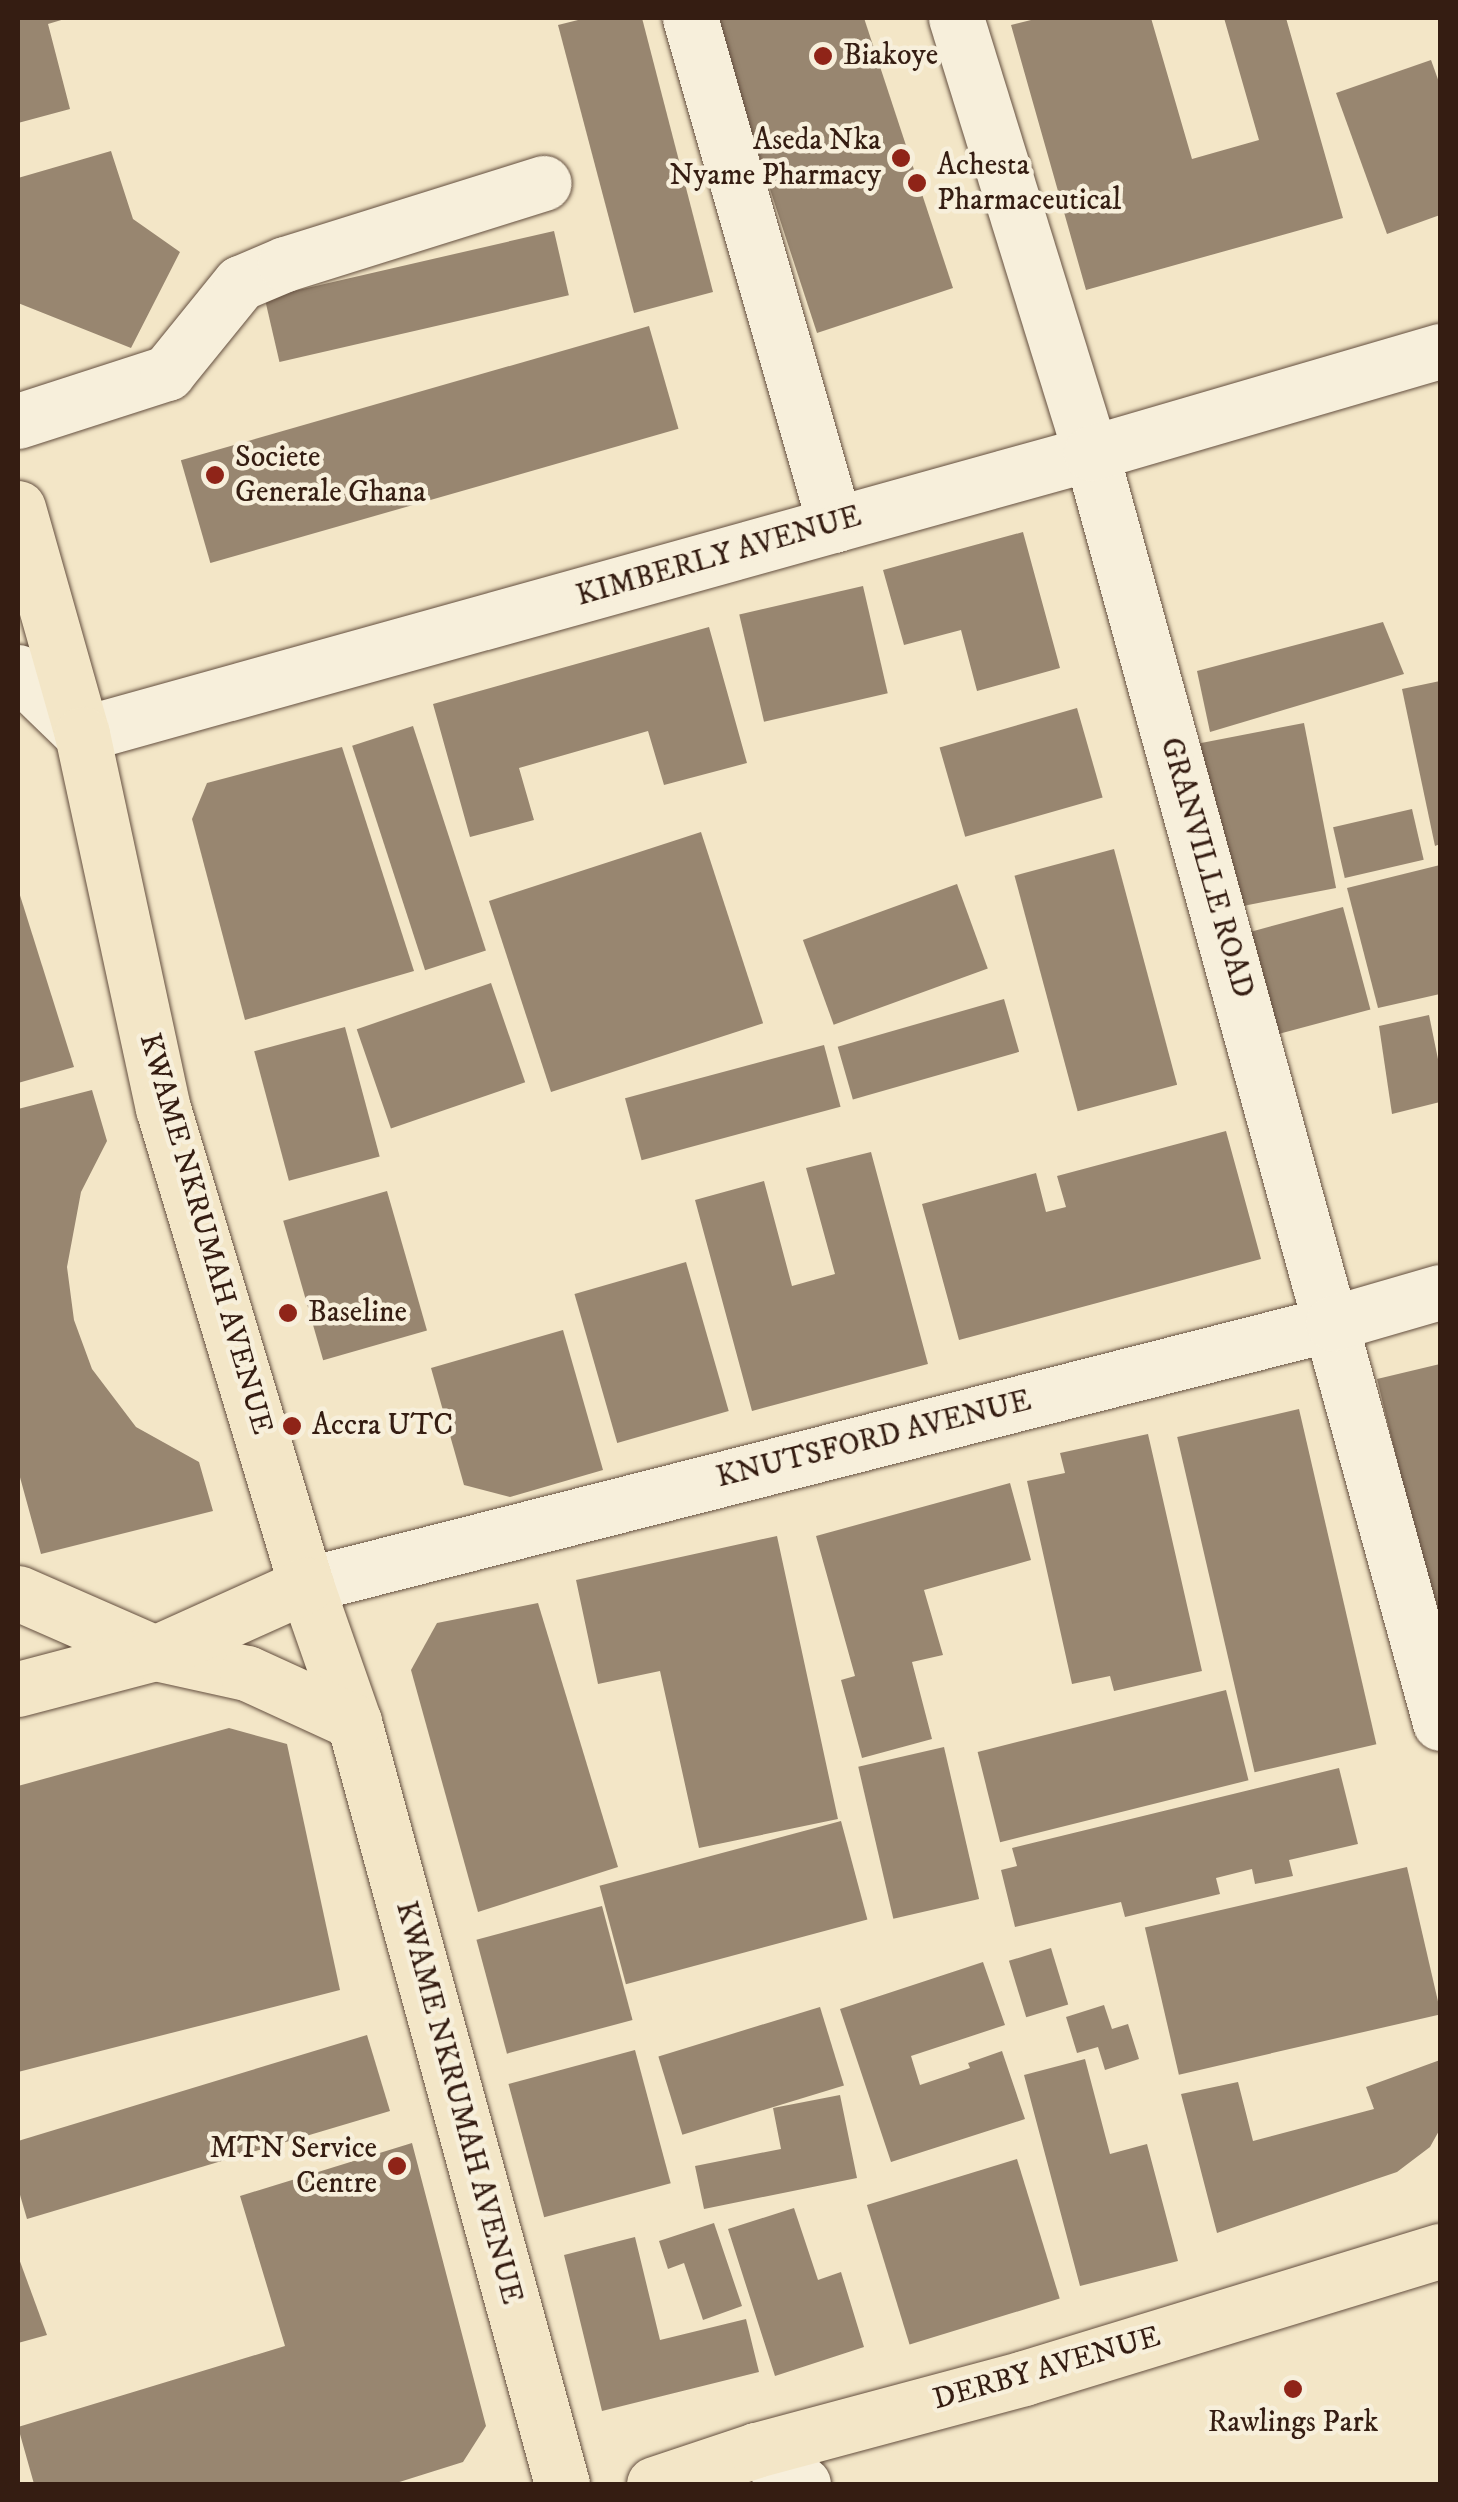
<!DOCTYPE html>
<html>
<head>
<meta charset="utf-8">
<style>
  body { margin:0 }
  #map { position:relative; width:1458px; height:2502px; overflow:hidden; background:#f3e6c7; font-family:"IM FELL DW Pica",serif }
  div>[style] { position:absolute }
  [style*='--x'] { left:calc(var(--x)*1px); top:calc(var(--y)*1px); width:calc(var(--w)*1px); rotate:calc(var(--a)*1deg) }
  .building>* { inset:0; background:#988670; transform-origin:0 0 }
  .roads { filter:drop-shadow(0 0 2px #644f3f) drop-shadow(0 0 2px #644f3f) }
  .minor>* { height:55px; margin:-27.5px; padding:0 27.5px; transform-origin:27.5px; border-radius:27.5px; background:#f7efdb }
  .major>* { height:55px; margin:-27.5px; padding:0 27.5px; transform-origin:27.5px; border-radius:27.5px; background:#f3e6c7 }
  .dots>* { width:28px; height:28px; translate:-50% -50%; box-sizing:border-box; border:5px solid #f7efdb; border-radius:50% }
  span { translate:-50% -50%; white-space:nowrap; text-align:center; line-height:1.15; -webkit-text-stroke:9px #f7efdb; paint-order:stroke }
  .poi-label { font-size:30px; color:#351d12 }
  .left { translate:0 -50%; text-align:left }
  .right { translate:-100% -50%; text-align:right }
  .street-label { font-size:30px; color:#351d12 }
  .frame { position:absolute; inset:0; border:20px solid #351d12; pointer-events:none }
</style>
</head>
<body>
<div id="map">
  <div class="building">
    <div style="clip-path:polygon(18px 18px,68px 18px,48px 24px,70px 109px,18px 123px)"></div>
    <div style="clip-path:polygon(586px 18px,642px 18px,713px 292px,634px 313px,558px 25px)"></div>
    <div style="clip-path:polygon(714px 18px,864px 18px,953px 288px,817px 333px)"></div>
    <div style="clip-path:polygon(1039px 18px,1151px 18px,1192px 159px,1259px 140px,1224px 18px,1286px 18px,1343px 218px,1086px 290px,1011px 25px)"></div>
    <div style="clip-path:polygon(1431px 60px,1440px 85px,1440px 215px,1387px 234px,1336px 93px)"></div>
    <div style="clip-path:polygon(111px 151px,133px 219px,180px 252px,131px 348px,18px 303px,18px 178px)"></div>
    <div style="left:554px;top:231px;width:66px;height:297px;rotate:77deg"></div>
    <div style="left:649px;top:326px;width:107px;height:487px;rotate:74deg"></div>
    <div style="clip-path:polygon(1023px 532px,1060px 668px,977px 691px,961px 630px,904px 645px,883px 570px)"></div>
    <div style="left:863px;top:586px;width:110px;height:127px;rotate:77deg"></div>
    <div style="clip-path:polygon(1383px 622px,1404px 674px,1210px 732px,1197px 671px)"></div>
    <div style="clip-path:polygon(709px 627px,747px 763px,664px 785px,648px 731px,519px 768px,534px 820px,470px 837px,433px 704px)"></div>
    <div style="clip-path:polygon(1440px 681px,1440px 844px,1435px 846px,1402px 689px)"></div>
    <div style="left:1077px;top:708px;width:93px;height:143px;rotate:74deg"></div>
    <div style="left:1304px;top:723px;width:168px;height:110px;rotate:79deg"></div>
    <div style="left:413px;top:726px;width:236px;height:64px;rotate:72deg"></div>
    <div style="clip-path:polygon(342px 747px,414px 971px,245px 1020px,192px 819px,207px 783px)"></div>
    <div style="left:1412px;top:809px;width:52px;height:81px;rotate:77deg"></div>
    <div style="left:701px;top:832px;width:201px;height:223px;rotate:72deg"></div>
    <div style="left:1114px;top:849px;width:244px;height:103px;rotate:75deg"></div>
    <div style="clip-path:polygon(1440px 865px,1440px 994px,1378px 1008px,1347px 888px)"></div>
    <div style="left:957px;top:884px;width:90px;height:164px;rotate:70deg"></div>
    <div style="clip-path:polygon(18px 889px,74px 1067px,18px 1083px)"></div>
    <div style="left:1343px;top:907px;width:106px;height:101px;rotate:75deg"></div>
    <div style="left:491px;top:983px;width:105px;height:142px;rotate:71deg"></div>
    <div style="left:1004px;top:999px;width:55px;height:173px;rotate:74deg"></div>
    <div style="clip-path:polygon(1429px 1015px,1440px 1069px,1440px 1102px,1392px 1114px,1379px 1026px)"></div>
    <div style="left:345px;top:1027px;width:134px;height:94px;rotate:75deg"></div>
    <div style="left:824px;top:1045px;width:64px;height:206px;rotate:75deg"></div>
    <div style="clip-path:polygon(92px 1090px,107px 1141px,81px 1192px,67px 1267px,74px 1320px,92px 1369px,136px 1427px,199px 1462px,213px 1511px,41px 1554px,18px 1470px,18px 1109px)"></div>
    <div style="clip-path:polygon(1226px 1131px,1261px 1259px,959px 1340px,922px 1204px,1036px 1173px,1046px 1212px,1066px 1207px,1057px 1176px)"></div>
    <div style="clip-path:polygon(871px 1152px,928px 1364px,752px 1411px,695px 1200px,764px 1181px,792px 1286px,835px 1274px,806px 1168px)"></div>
    <div style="left:387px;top:1191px;width:145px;height:108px;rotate:74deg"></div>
    <div style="left:686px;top:1262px;width:155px;height:116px;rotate:74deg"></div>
    <div style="clip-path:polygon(563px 1330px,603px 1470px,510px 1497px,464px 1485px,431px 1368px)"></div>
    <div style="clip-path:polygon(1440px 1364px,1440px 1632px,1439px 1633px,1377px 1379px)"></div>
    <div style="left:1299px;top:1409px;width:344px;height:125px;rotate:77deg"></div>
    <div style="clip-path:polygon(1148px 1434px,1202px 1671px,1114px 1691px,1110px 1676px,1072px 1684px,1027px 1481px,1065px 1473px,1060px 1453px)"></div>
    <div style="clip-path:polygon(1010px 1483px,1031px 1560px,924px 1590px,943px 1655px,912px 1662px,932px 1739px,862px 1758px,841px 1680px,855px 1676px,816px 1536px)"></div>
    <div style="clip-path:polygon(777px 1536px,838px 1819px,699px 1848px,660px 1671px,598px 1684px,576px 1580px)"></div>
    <div style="clip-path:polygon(538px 1603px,618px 1867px,478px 1912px,411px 1670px,437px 1623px)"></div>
    <div style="left:1226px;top:1690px;width:93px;height:256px;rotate:76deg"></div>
    <div style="clip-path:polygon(229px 1728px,287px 1744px,340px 1990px,18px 2072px,18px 1786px)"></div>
    <div style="left:944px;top:1747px;width:156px;height:88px;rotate:77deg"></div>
    <div style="clip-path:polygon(1339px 1768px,1358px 1844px,1289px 1860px,1293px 1876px,1255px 1884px,1252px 1869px,1216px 1878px,1220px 1894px,1125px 1917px,1121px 1902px,1015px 1927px,1001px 1870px,1017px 1866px,1012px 1848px)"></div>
    <div style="left:841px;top:1821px;width:102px;height:250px;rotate:75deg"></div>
    <div style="left:1407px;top:1867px;width:151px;height:269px;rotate:77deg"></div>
    <div style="left:602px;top:1906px;width:118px;height:130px;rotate:75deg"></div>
    <div style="left:1051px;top:1948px;width:59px;height:44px;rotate:73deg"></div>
    <div style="clip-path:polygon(983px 1962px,1005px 2025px,911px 2056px,920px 2085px,970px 2068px,968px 2063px,1002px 2051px,1025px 2119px,891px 2162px,840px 2009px)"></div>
    <div style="clip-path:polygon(1104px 2005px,1112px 2029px,1128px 2024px,1139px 2059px,1105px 2070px,1098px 2047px,1077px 2053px,1066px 2017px)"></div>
    <div style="left:820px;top:2007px;width:82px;height:169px;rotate:73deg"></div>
    <div style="clip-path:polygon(367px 2035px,390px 2111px,27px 2219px,18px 2188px,18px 2141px)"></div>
    <div style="left:635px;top:2050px;width:138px;height:131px;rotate:75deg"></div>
    <div style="clip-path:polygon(1085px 2059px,1110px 2154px,1147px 2144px,1178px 2261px,1080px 2286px,1024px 2075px)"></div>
    <div style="clip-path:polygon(1440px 2060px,1440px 2129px,1430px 2147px,1397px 2172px,1217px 2233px,1181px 2094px,1238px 2082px,1253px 2141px,1374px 2109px,1366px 2087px)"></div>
    <div style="clip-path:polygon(840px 2095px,857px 2178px,704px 2209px,695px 2166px,781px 2149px,773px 2108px)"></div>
    <div style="clip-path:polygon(412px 2143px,486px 2426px,463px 2462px,393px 2484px,34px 2484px,18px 2427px,285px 2346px,240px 2196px)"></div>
    <div style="left:1017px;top:2159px;width:146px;height:157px;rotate:73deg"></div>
    <div style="clip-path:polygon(794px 2208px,818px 2280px,841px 2272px,864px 2347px,775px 2376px,728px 2229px)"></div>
    <div style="clip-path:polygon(714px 2223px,742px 2306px,703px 2320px,684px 2263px,668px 2269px,659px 2241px)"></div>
    <div style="clip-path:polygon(635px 2237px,660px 2340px,746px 2319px,759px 2372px,602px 2411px,564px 2255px)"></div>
    <div style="clip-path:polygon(18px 2256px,47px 2335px,18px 2343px)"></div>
  </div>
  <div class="roads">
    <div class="minor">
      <div style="--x:690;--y:18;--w:527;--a:74.04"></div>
      <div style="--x:956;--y:18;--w:455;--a:72.8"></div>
      <div style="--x:1091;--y:453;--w:1317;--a:74.63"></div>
      <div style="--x:18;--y:421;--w:157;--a:-17.9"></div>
      <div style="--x:167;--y:373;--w:116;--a:-51"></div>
      <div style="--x:240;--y:283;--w:49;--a:-22.9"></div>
      <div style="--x:285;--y:264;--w:271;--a:-17.4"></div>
      <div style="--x:18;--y:672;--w:89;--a:44.1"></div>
      <div style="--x:82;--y:734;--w:1047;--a:-15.56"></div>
      <div style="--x:1091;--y:453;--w:364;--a:-16.3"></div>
      <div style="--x:306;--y:1585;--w:1060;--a:-14.31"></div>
      <div style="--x:1333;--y:1323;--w:111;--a:-16.2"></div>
      <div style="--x:756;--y:2450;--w:58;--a:35.9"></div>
    </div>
    <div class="major">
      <div style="--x:18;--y:508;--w:235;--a:74.2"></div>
      <div style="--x:82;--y:734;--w:383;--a:77.8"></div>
      <div style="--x:163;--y:1108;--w:498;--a:73.3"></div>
      <div style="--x:306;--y:1585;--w:145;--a:70.7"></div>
      <div style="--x:354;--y:1722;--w:790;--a:74.73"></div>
      <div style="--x:18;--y:1593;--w:150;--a:23.7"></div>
      <div style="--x:155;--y:1653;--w:94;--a:12.3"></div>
      <div style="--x:247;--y:1673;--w:118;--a:24.6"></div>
      <div style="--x:18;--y:1689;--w:142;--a:-14.7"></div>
      <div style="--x:155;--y:1653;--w:166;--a:-24.2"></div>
      <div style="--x:654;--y:2484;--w:108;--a:-18.4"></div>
      <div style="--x:756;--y:2450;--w:278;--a:-15"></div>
      <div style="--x:1024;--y:2378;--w:435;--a:-17"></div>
    </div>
  </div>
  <div class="dots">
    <div style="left:823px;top:56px;background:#8f2418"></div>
    <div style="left:901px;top:158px;background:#8f2418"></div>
    <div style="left:917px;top:183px;background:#8f2418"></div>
    <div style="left:215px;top:475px;background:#8f2418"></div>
    <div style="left:288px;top:1313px;background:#8f2418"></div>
    <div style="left:292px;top:1426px;background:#8f2418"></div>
    <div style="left:397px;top:2166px;background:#8f2418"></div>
    <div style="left:1293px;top:2389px;background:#8f2418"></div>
  </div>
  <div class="poi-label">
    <span class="left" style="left:843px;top:56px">Biakoye</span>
    <span class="right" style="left:881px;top:158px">Aseda Nka<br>Nyame Pharmacy</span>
    <span class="left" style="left:937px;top:183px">Achesta<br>Pharmaceutical</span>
    <span class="left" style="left:235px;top:475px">Societe<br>Generale Ghana</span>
    <span class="left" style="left:308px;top:1313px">Baseline</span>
    <span class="left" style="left:312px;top:1426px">Accra UTC</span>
    <span class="right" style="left:377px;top:2166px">MTN Service<br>Centre</span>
    <span style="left:1293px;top:2423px">Rawlings Park</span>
  </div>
  <div class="street-label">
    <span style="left:719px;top:557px;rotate:-16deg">KIMBERLY AVENUE</span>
    <span style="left:1206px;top:868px;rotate:74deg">GRANVILLE ROAD</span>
    <span style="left:205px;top:1234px;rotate:74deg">KWAME NKRUMAH AVENUE</span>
    <span style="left:874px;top:1440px;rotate:-14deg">KNUTSFORD AVENUE</span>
    <span style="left:458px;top:2103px;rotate:75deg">KWAME NKRUMAH AVENUE</span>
    <span style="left:1047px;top:2369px;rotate:-16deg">DERBY AVENUE</span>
  </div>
  <div class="frame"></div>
</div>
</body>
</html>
